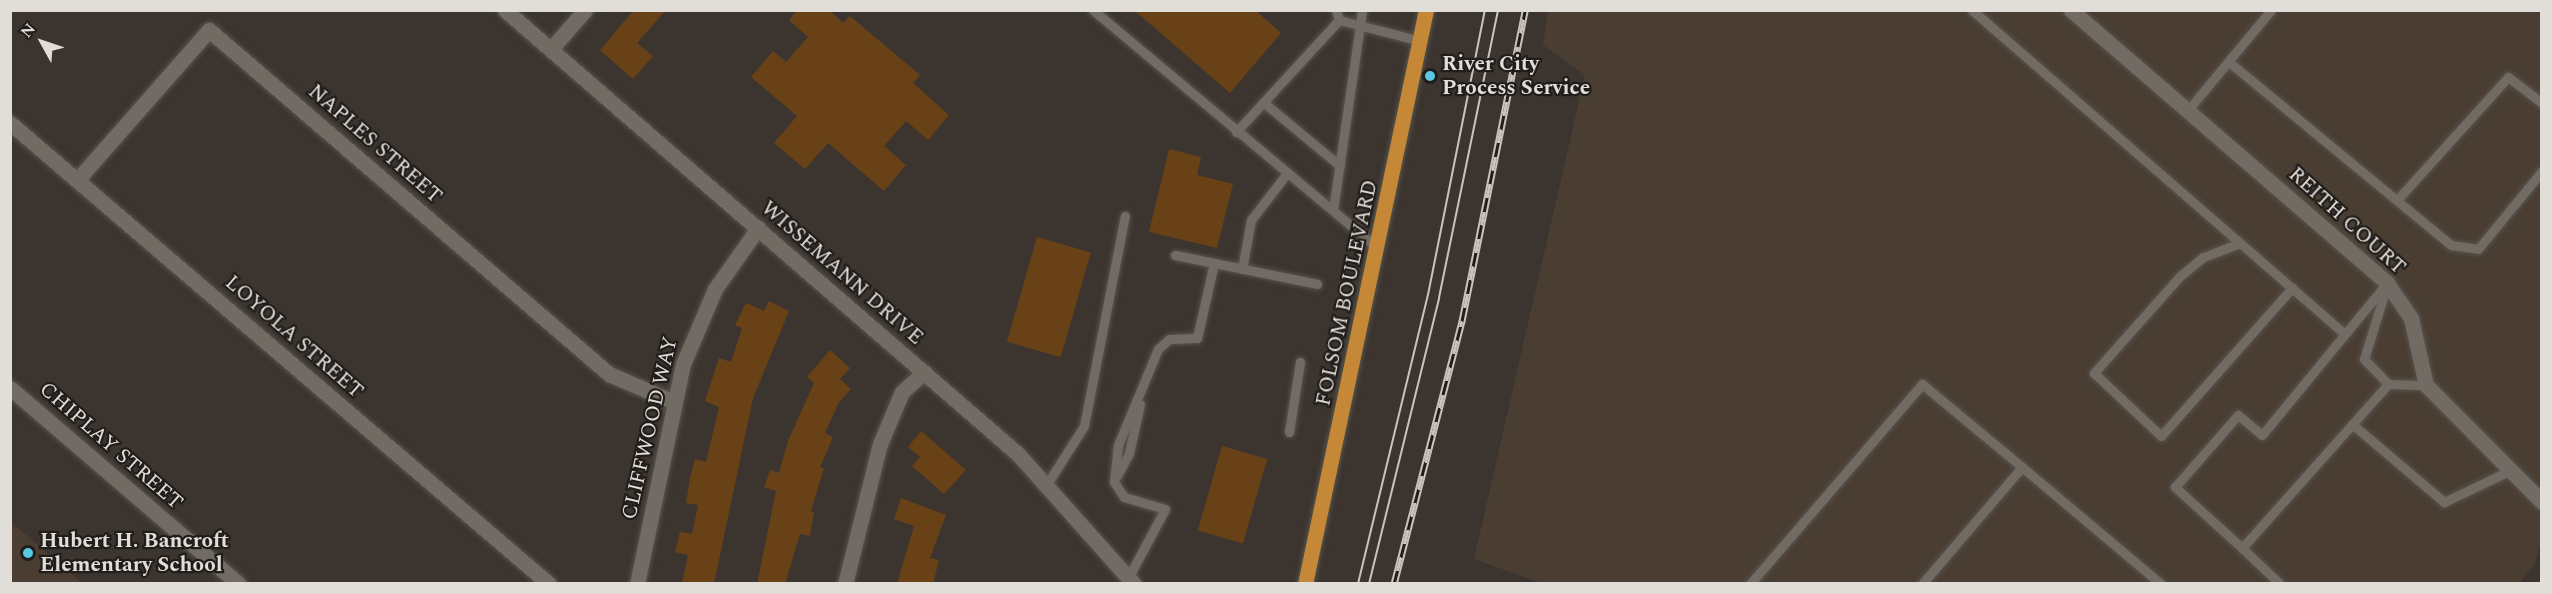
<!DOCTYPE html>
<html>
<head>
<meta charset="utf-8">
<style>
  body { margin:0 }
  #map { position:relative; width:2552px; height:594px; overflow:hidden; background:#3c352f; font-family:Spectral,serif }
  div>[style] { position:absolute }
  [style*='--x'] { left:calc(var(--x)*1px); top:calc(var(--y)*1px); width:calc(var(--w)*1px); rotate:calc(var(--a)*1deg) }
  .built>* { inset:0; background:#4a3e33 }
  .building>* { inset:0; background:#684216; transform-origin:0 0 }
  .roads { filter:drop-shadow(0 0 2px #58534d) drop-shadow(0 0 2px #58534d) }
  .service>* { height:9px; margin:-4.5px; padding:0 4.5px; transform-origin:4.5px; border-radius:4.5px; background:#726b64 }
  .minor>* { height:15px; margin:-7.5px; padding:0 7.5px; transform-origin:7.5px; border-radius:7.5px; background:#726b64 }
  .tertiary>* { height:15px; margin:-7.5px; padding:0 7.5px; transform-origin:7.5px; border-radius:7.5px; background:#726b64 }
  .primary>* { height:15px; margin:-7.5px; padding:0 7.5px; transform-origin:7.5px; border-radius:7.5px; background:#c48837 }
  .tram>* { height:1.5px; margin:-0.75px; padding:0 0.75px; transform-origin:0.75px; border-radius:0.75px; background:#c9c4c0 }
  .rail>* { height:7px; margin-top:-3.5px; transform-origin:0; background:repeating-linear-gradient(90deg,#201d1a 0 14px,#c9c4c0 0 28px); box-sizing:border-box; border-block:2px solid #c9c4c0 }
  .dots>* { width:16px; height:16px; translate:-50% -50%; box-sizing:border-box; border:3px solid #201d1a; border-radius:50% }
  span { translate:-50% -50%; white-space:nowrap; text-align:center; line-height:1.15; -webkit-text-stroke:4.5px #201d1a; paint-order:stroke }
  .poi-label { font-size:21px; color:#e1ddd9; font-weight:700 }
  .left { translate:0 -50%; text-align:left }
  .street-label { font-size:21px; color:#e1ddd9 }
  .frame { position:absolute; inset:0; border:12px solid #e1ddd9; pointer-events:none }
  .north { position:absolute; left:12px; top:12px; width:60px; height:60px; -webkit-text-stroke:4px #201d1a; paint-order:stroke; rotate:310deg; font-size:16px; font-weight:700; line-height:24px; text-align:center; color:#e1ddd9 }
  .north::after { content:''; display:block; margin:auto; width:21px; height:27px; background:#e1ddd9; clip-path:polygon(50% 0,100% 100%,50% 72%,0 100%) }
</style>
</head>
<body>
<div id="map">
  <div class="built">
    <div style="clip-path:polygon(1548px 11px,2541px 11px,2542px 539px,2534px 566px,2519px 583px,1544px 584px,1474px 559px,1585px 75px,1543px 45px)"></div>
    <div style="clip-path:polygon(10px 522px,11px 522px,82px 583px,11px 583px)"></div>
  </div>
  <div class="building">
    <div style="clip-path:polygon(634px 10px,666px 10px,637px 43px,653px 56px,633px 79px,600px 50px)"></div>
    <div style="clip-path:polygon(797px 10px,829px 10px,843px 23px,850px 16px,920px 75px,913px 83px,949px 115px,928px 140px,906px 121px,884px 146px,906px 165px,884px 191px,828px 143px,805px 169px,774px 143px,797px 116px,751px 77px,773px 51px,786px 62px,808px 37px,789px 20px)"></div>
    <div style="clip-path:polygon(1134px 10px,1255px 10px,1281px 33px,1230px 93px)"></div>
    <div style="clip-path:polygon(1169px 149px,1201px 157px,1197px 175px,1233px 184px,1217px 248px,1149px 232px)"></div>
    <div style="left:1037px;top:237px;width:56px;height:109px;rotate:16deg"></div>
    <div style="clip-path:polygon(769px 301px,789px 311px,753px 398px,714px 584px,682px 584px,688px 555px,675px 552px,680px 532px,692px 534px,698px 505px,686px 503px,690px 478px,695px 459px,706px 462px,719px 407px,705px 401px,719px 358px,731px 362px,742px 328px,735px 325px,746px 303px,764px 311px)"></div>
    <div style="clip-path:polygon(830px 350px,850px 368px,840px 379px,851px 389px,839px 402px,825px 433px,833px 437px,820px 467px,824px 468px,811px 511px,814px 512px,810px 536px,800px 534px,785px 584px,757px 584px,776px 491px,764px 487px,770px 470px,779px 473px,788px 441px,814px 383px,807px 377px)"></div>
    <div style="clip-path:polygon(921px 431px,966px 470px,944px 494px,912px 466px,920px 457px,908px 447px)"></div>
    <div style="left:1222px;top:446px;width:47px;height:88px;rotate:16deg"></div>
    <div style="clip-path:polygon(901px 498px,946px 515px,930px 558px,939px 560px,933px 584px,897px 584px,914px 526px,894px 519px)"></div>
  </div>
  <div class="roads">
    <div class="service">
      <div style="--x:1093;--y:10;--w:371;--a:39.9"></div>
      <div style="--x:1972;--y:10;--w:490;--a:41"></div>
      <div style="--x:2342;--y:332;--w:5;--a:0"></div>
      <div style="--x:1339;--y:20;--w:85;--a:14.4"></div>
      <div style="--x:2229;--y:62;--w:288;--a:39.5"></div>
      <div style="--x:2451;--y:245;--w:27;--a:8"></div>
      <div style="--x:2478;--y:249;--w:101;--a:-50.6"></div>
      <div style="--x:1263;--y:102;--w:100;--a:39.7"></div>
      <div style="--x:2188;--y:110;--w:130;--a:-50.3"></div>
      <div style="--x:1236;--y:132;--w:152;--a:-47.4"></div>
      <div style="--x:1339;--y:20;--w:10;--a:-107"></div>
      <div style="--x:2397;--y:200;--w:166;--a:-47.9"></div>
      <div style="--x:2508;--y:77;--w:43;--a:37.4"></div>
      <div style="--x:1333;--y:210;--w:202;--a:-81.7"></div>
      <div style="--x:2240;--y:243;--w:40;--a:159"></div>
      <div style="--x:2203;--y:257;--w:30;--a:140"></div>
      <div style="--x:2180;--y:276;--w:130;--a:131.6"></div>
      <div style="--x:2094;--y:373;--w:92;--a:43.2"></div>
      <div style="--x:2161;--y:436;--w:198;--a:-48.5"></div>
      <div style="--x:1175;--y:255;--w:145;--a:11.5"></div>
      <div style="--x:1242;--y:269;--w:50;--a:-79.6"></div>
      <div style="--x:1251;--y:220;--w:59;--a:-52.5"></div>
      <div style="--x:2386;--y:288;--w:74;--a:107.2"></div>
      <div style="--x:2364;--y:359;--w:35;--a:46"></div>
      <div style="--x:2388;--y:384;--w:38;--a:2"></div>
      <div style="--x:2352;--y:424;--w:121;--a:40.3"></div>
      <div style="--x:2444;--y:502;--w:72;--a:-25.5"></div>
      <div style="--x:1289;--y:432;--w:71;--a:-81.1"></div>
      <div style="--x:1117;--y:476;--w:26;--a:-62"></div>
      <div style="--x:1129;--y:453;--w:50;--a:-77.3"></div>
      <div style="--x:1047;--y:484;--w:69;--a:-57.5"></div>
      <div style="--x:1084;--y:426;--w:214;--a:-79"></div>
      <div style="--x:2242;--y:548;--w:91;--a:-137.7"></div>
      <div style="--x:2175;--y:487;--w:96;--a:-48.8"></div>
      <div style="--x:2238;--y:415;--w:31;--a:40"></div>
      <div style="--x:2262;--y:435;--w:197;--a:-50.6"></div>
      <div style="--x:1128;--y:578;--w:78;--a:-61.8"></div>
      <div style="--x:1165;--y:509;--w:43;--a:-163.7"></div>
      <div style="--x:1124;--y:497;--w:18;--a:-124"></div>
      <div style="--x:1114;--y:482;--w:37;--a:-84"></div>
      <div style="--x:1118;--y:445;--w:104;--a:-67.4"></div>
      <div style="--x:1158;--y:349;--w:15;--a:-42"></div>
      <div style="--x:1169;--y:339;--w:28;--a:-2"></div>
      <div style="--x:1197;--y:338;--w:77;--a:-77.2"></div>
      <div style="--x:1750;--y:584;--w:264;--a:-49.3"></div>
      <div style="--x:1922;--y:384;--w:130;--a:39.7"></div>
      <div style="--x:1922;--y:584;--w:154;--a:-49.5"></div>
      <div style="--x:2022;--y:467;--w:182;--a:40.1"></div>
      <div style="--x:2280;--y:584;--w:52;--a:-136.5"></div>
      <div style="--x:2242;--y:548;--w:220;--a:-48.3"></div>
    </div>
    <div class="minor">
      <div style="--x:2071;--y:10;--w:418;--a:40.8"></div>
      <div style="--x:2387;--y:283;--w:42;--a:55.6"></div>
      <div style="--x:2411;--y:318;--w:69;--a:77.4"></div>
      <div style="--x:2426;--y:385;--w:165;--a:45.2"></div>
      <div style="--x:551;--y:49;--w:52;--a:-48.9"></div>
      <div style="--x:10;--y:123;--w:709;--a:40.54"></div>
      <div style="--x:78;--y:179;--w:198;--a:-48.7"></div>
      <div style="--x:209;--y:30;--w:528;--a:40.7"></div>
      <div style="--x:609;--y:374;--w:71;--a:23.3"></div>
      <div style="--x:10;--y:388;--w:301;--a:40.6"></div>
      <div style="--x:637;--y:584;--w:225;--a:-78.2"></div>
      <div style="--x:683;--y:364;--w:82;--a:-66.9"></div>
      <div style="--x:715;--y:289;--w:75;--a:-54.8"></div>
      <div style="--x:845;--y:584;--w:144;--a:-76"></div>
      <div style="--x:880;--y:444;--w:56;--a:-67.1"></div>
      <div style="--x:902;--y:392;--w:30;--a:-42"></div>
    </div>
    <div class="tertiary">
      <div style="--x:505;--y:10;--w:678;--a:40.88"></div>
      <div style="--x:1018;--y:454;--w:174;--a:48.3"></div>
    </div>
    <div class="primary">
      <div style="--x:1305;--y:584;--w:587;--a:-78.1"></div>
    </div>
  </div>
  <div class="tram">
    <div style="--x:1358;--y:584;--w:297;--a:-76.4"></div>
    <div style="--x:1428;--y:295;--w:291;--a:-78.7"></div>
    <div style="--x:1369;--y:584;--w:294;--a:-76.2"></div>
    <div style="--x:1439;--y:298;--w:294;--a:-78.4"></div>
  </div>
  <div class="rail">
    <div style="--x:1394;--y:584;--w:272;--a:-75.5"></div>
    <div style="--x:1462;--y:321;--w:317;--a:-78.5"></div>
  </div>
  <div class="dots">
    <div style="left:1430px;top:76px;background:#58c9e3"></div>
    <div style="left:28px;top:553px;background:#58c9e3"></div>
  </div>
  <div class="poi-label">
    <span class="left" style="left:1442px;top:76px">River City<br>Process Service</span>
    <span class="left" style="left:40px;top:553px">Hubert H. Bancroft<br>Elementary School</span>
  </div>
  <div class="street-label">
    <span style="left:375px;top:144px;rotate:41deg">NAPLES STREET</span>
    <span style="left:2347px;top:221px;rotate:42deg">REITH COURT</span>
    <span style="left:842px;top:273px;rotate:41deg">WISSEMANN DRIVE</span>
    <span style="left:1347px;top:293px;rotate:-78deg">FOLSOM BOULEVARD</span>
    <span style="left:294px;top:337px;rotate:41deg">LOYOLA STREET</span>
    <span style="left:650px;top:428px;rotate:-77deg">CLIFFWOOD WAY</span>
    <span style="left:111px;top:446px;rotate:41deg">CHIPLAY STREET</span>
  </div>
  <div class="frame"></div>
  <div class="north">N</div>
</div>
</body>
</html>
